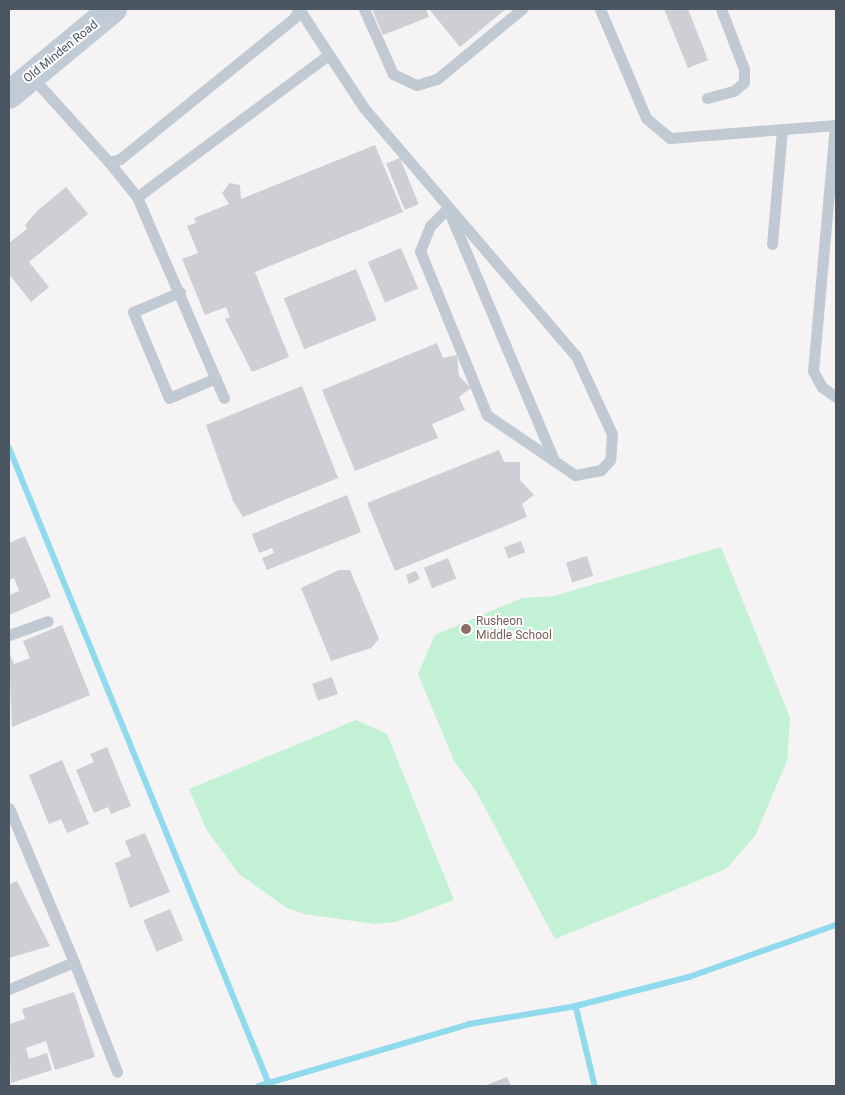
<!DOCTYPE html>
<html>
<head>
<meta charset="utf-8">
<style>
  body { margin:0 }
  #map { position:relative; width:845px; height:1095px; overflow:hidden; background:#f5f3f3; font-family:Roboto,sans-serif }
  div>[style] { position:absolute }
  [style*='--x'] { left:calc(var(--x)*1px); top:calc(var(--y)*1px); width:calc(var(--w)*1px); rotate:calc(var(--a)*1deg) }
  .green>* { inset:0; background:#c3f1d5 }
  .stream>* { height:5.5px; margin:-2.75px; padding:0 2.75px; transform-origin:2.75px; border-radius:2.75px; background:#90daee }
  .building>* { inset:0; background:#cdcfd5; transform-origin:0 0 }
  .service>* { height:11px; margin:-5.5px; padding:0 5.5px; transform-origin:5.5px; border-radius:5.5px; background:#c1cad2 }
  .secondary>* { height:28px; margin:-14px; padding:0 14px; transform-origin:14px; border-radius:14px; background:#c1cbd6 }
  .dots>* { width:14px; height:14px; translate:-50% -50%; box-sizing:border-box; border:2px solid #fff; border-radius:50% }
  span { translate:-50% -50%; white-space:nowrap; text-align:center; line-height:1.15; -webkit-text-stroke:4px #fff; paint-order:stroke }
  .street-label { font-size:12px; color:#4a5661 }
  .education-label { font-size:12px; color:#785e54 }
  .left { translate:0 -50%; text-align:left }
  .frame { position:absolute; inset:0; border:10px solid #4a5661; pointer-events:none }
</style>
</head>
<body>
<div id="map">
  <div class="green">
    <div style="clip-path:polygon(721px 547px,790px 718px,787px 761px,755px 836px,726px 869px,555px 939px,476px 791px,454px 761px,418px 674px,435px 635px,522px 598px,554px 596px)"></div>
    <div style="clip-path:polygon(356px 720px,387px 734px,454px 900px,395px 922px,375px 924px,304px 914px,287px 908px,239px 874px,206px 829px,189px 789px)"></div>
  </div>
  <div class="stream">
    <div style="--x:9;--y:447;--w:687;--a:67.77"></div>
    <div style="--x:576;--y:1006;--w:82;--a:76.6"></div>
    <div style="--x:259;--y:1086;--w:219;--a:-16.4"></div>
    <div style="--x:469;--y:1024;--w:109;--a:-9.5"></div>
    <div style="--x:576;--y:1006;--w:117;--a:-14.4"></div>
    <div style="--x:689;--y:977;--w:156;--a:-19.5"></div>
  </div>
  <div class="building">
    <div style="clip-path:polygon(372px 9px,426px 9px,429px 17px,383px 35px)"></div>
    <div style="clip-path:polygon(429px 9px,506px 9px,460px 47px)"></div>
    <div style="clip-path:polygon(664px 9px,688px 9px,708px 60px,688px 68px)"></div>
    <div style="clip-path:polygon(375px 145px,403px 212px,255px 272px,289px 357px,252px 372px,225px 319px,230px 317px,226px 307px,205px 315px,182px 259px,198px 253px,187px 226px,196px 223px,194px 218px,229px 204px,222px 193px,230px 183px,240px 185px,241px 199px)"></div>
    <div style="left:400px;top:158px;width:50px;height:15px;rotate:68deg"></div>
    <div style="clip-path:polygon(66px 187px,88px 214px,29px 262px,49px 287px,31px 302px,9px 274px,9px 243px,27px 229px,25px 225px,37px 211px)"></div>
    <div style="left:401px;top:248px;width:44px;height:36px;rotate:67deg"></div>
    <div style="left:356px;top:269px;width:55px;height:78px;rotate:68deg"></div>
    <div style="clip-path:polygon(437px 343px,443px 358px,457px 355px,459px 376px,471px 388px,459px 397px,465px 410px,432px 424px,438px 438px,355px 471px,322px 390px)"></div>
    <div style="clip-path:polygon(302px 386px,338px 478px,243px 517px,233px 501px,206px 425px)"></div>
    <div style="clip-path:polygon(499px 450px,504px 462px,520px 462px,520px 480px,534px 495px,522px 504px,527px 517px,395px 571px,367px 503px)"></div>
    <div style="clip-path:polygon(347px 495px,361px 532px,267px 570px,262px 558px,274px 553px,272px 548px,259px 553px,252px 534px)"></div>
    <div style="clip-path:polygon(25px 536px,51px 597px,9px 615px,9px 595px,19px 591px,14px 578px,9px 580px,9px 543px)"></div>
    <div style="left:521px;top:541px;width:12px;height:18px;rotate:70deg"></div>
    <div style="left:587px;top:556px;width:21px;height:22px;rotate:73deg"></div>
    <div style="left:448px;top:558px;width:22px;height:26px;rotate:68deg"></div>
    <div style="clip-path:polygon(339px 570px,350px 570px,379px 639px,371px 648px,331px 661px,301px 588px)"></div>
    <div style="clip-path:polygon(416px 571px,420px 579px,409px 584px,406px 575px)"></div>
    <div style="clip-path:polygon(62px 625px,90px 695px,12px 727px,9px 652px,14px 664px,30px 658px,23px 641px)"></div>
    <div style="left:332px;top:677px;width:18px;height:21px;rotate:71deg"></div>
    <div style="clip-path:polygon(107px 747px,131px 806px,111px 814px,108px 807px,94px 813px,76px 770px,94px 762px,90px 754px)"></div>
    <div style="clip-path:polygon(62px 760px,89px 824px,67px 833px,61px 819px,49px 824px,29px 775px)"></div>
    <div style="clip-path:polygon(145px 833px,170px 892px,130px 908px,115px 863px,131px 856px,125px 841px)"></div>
    <div style="clip-path:polygon(17px 881px,50px 946px,9px 958px,9px 884px)"></div>
    <div style="left:170px;top:909px;width:34px;height:29px;rotate:67deg"></div>
    <div style="clip-path:polygon(74px 992px,95px 1057px,55px 1070px,46px 1041px,26px 1048px,29px 1059px,47px 1053px,52px 1070px,11px 1083px,9px 1024px,25px 1019px,22px 1009px)"></div>
    <div style="clip-path:polygon(507px 1077px,511px 1086px,484px 1086px)"></div>
  </div>
  <div class="service">
    <div style="--x:299;--y:9;--w:118;--a:56.7"></div>
    <div style="--x:364;--y:108;--w:326;--a:49.5"></div>
    <div style="--x:576;--y:356;--w:86;--a:65.2"></div>
    <div style="--x:612;--y:434;--w:26;--a:94"></div>
    <div style="--x:610;--y:460;--w:13;--a:132"></div>
    <div style="--x:601;--y:470;--w:26;--a:169"></div>
    <div style="--x:575;--y:475;--w:107;--a:-145.7"></div>
    <div style="--x:487;--y:415;--w:177;--a:-112.2"></div>
    <div style="--x:420;--y:251;--w:27;--a:-68"></div>
    <div style="--x:430;--y:226;--w:25;--a:-45"></div>
    <div style="--x:364;--y:9;--w:71;--a:66"></div>
    <div style="--x:393;--y:74;--w:26;--a:25"></div>
    <div style="--x:417;--y:85;--w:21;--a:-17"></div>
    <div style="--x:437;--y:79;--w:110;--a:-39.5"></div>
    <div style="--x:600;--y:9;--w:118;--a:67.1"></div>
    <div style="--x:646;--y:118;--w:31;--a:40"></div>
    <div style="--x:670;--y:138;--w:167;--a:-4.5"></div>
    <div style="--x:31;--y:76;--w:116;--a:47.8"></div>
    <div style="--x:109;--y:162;--w:11;--a:-15"></div>
    <div style="--x:120;--y:159;--w:224;--a:-39"></div>
    <div style="--x:294;--y:18;--w:10;--a:-61"></div>
    <div style="--x:707;--y:98;--w:28;--a:-15"></div>
    <div style="--x:734;--y:91;--w:13;--a:-42"></div>
    <div style="--x:744;--y:82;--w:13;--a:-90"></div>
    <div style="--x:744;--y:69;--w:64;--a:-111"></div>
    <div style="--x:835;--y:125;--w:247;--a:95.1"></div>
    <div style="--x:813;--y:371;--w:18;--a:61"></div>
    <div style="--x:822;--y:387;--w:17;--a:36"></div>
    <div style="--x:109;--y:162;--w:45;--a:51.3"></div>
    <div style="--x:137;--y:197;--w:219;--a:66.6"></div>
    <div style="--x:137;--y:197;--w:238;--a:-36.6"></div>
    <div style="--x:450;--y:214;--w:265;--a:67.1"></div>
    <div style="--x:772;--y:244;--w:114;--a:-85"></div>
    <div style="--x:180;--y:292;--w:51;--a:156.9"></div>
    <div style="--x:133;--y:312;--w:93;--a:67.3"></div>
    <div style="--x:169;--y:398;--w:51;--a:-23.1"></div>
    <div style="--x:9;--y:635;--w:41;--a:-19.7"></div>
    <div style="--x:9;--y:808;--w:167;--a:67.1"></div>
    <div style="--x:9;--y:989;--w:70;--a:-22.6"></div>
    <div style="--x:74;--y:962;--w:118;--a:68.6"></div>
  </div>
  <div class="secondary">
    <div style="--x:9;--y:95;--w:135;--a:-39.6"></div>
  </div>
  <div class="dots">
    <div style="left:466px;top:629px;background:#8d6e63"></div>
  </div>
  <div class="street-label">
    <span style="left:61px;top:52px;rotate:-39deg">Old Minden Road</span>
  </div>
  <div class="education-label">
    <span class="left" style="left:476px;top:629px">Rusheon<br>Middle School</span>
  </div>
  <div class="frame"></div>
</div>
</body>
</html>
